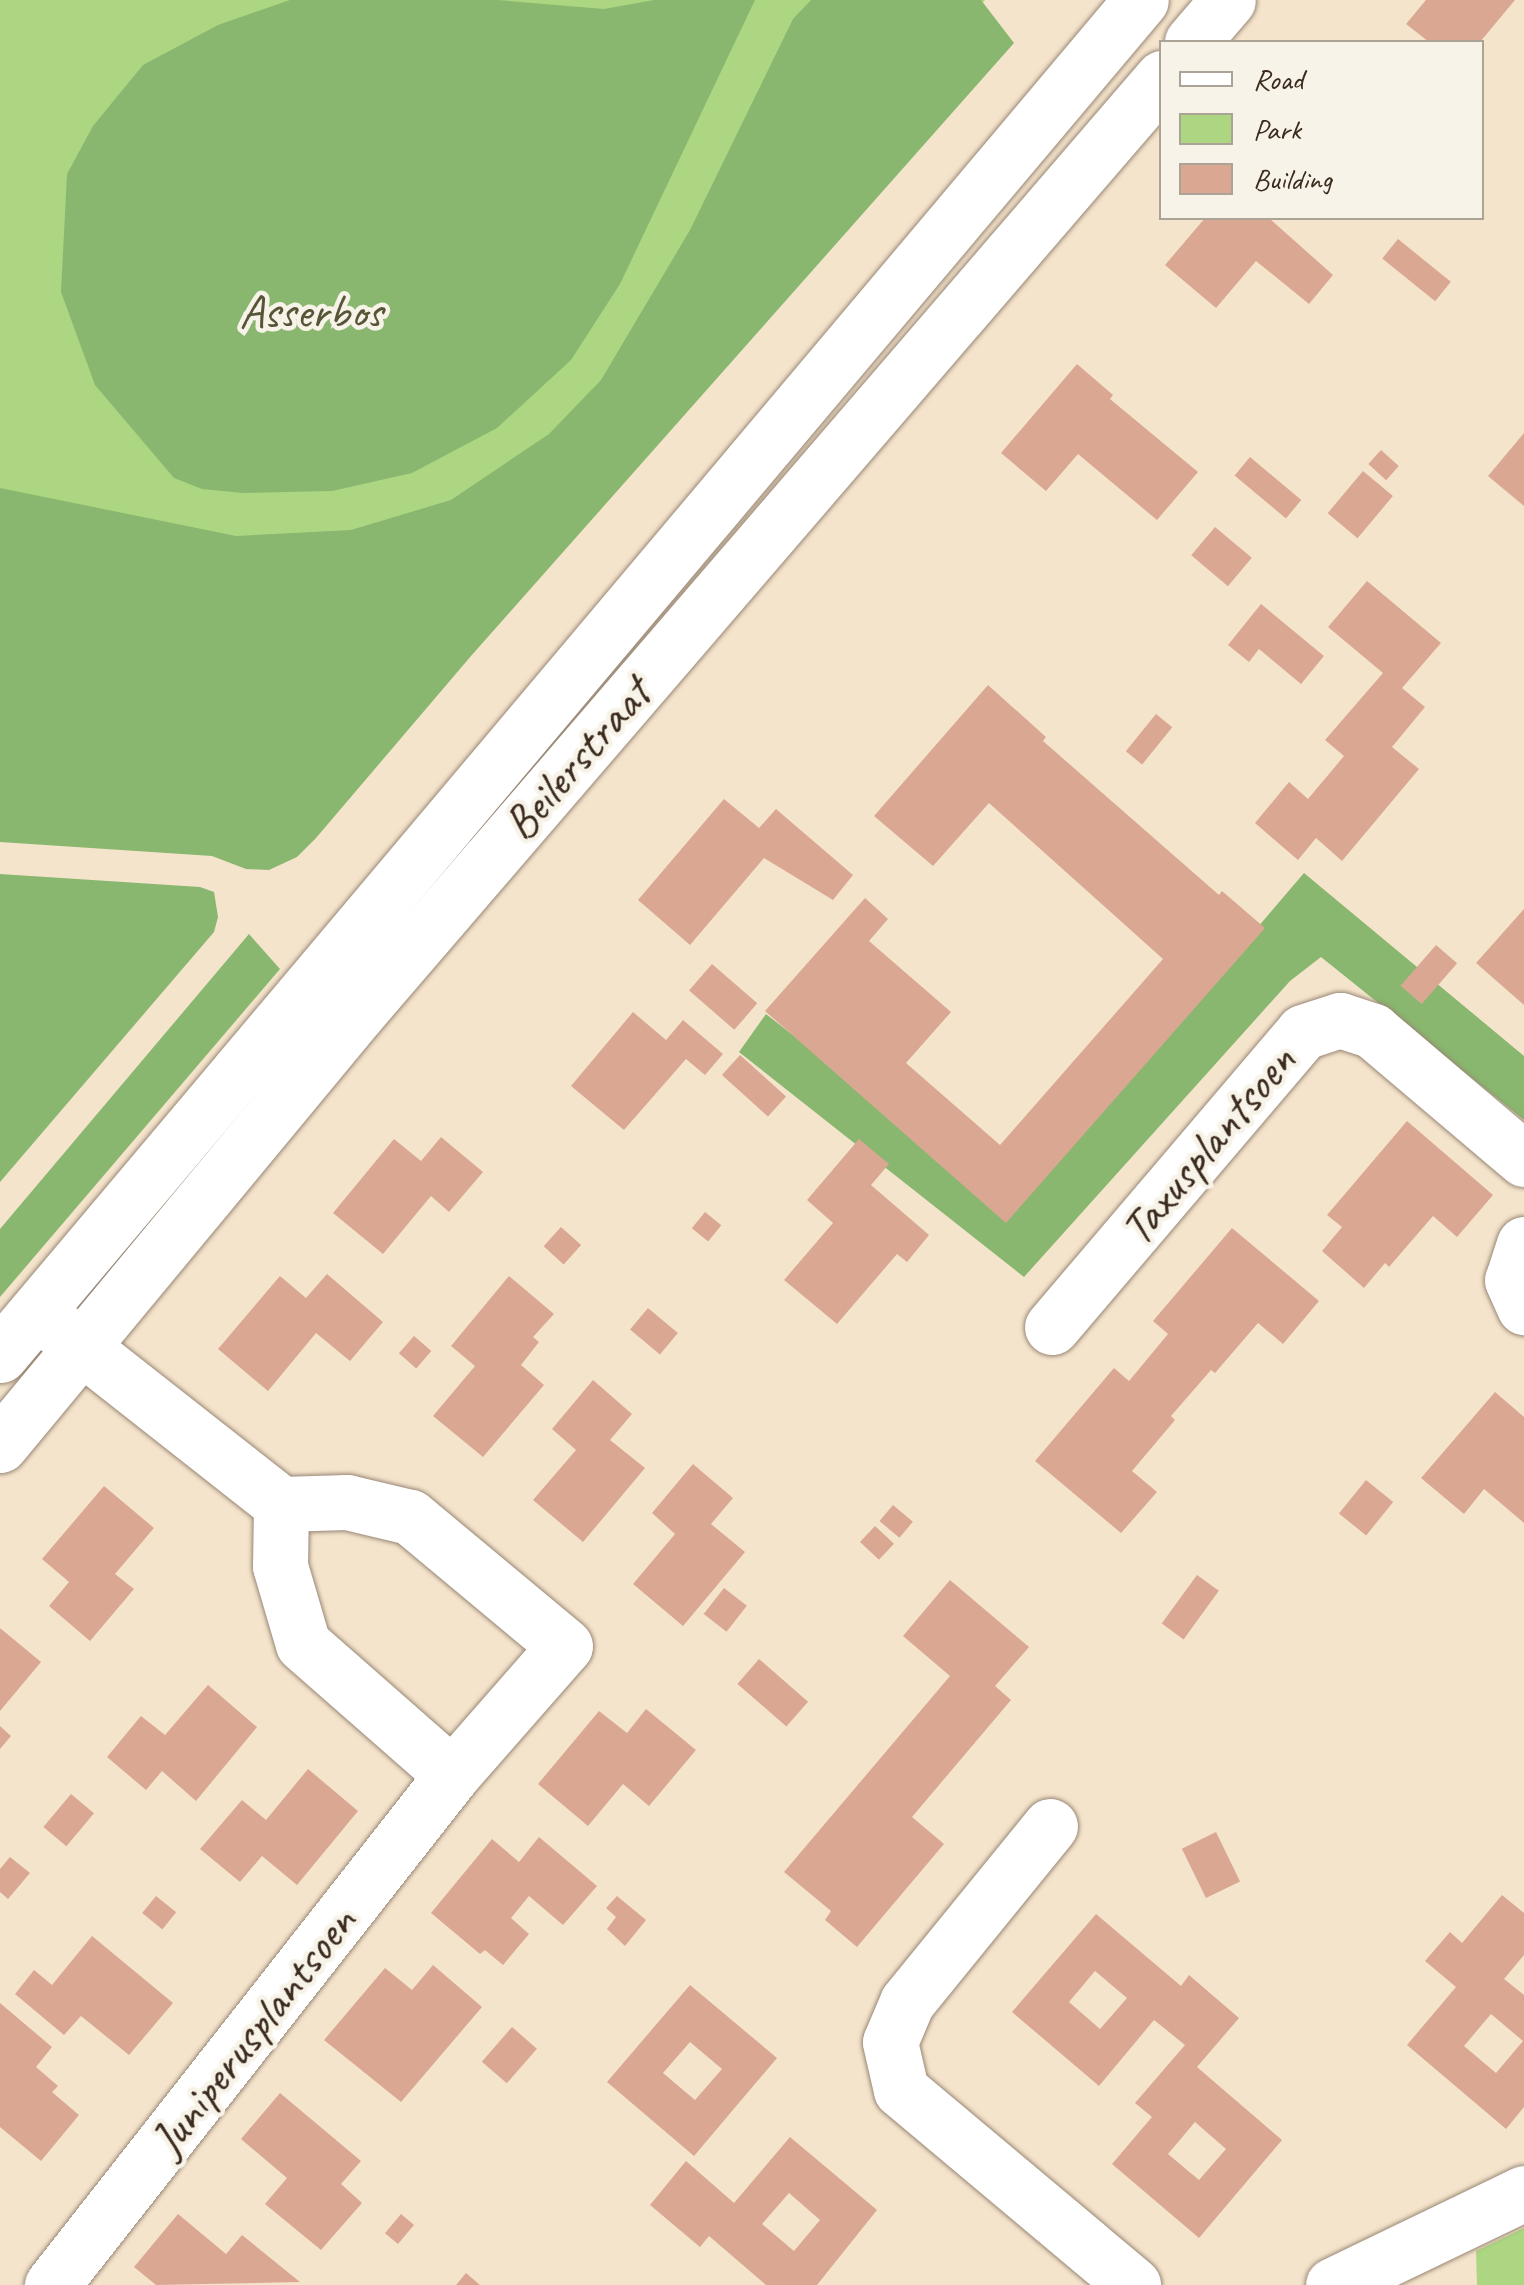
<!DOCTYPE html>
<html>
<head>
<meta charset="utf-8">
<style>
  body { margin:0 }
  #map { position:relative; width:1524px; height:2285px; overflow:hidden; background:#f5e4cc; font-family:Caveat,sans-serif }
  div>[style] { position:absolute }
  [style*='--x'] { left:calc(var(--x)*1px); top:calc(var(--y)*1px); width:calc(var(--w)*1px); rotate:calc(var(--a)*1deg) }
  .green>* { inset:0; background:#acd681 }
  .forest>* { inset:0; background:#89b76f }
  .building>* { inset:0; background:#daa892; transform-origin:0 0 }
  .roads { filter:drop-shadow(0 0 2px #988775) drop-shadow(0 0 2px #988775) }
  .minor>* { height:55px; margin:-27.5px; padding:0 27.5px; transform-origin:27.5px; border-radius:27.5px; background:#fff }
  span { translate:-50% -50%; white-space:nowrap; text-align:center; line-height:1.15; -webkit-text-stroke:9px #f7f3e8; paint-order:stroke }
  .park-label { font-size:48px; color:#575537 }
  .street-label { font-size:48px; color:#3b2a1e }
  .legend { position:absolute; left:1159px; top:40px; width:325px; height:180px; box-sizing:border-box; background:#f7f3e8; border:2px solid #aca397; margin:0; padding:12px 18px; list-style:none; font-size:30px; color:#3b2a1e }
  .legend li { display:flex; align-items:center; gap:20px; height:50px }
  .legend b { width:50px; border:2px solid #aca397 }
</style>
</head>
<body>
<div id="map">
  <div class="green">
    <div style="clip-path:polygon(0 0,985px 0,407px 678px,0 807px)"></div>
    <div style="clip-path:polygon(1524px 2228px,1524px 2285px,1477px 2285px,1476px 2251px)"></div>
  </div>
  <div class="forest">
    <div style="clip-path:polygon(290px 0,497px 0,604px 9px,654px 0,755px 0,620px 284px,571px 360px,497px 428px,412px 473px,332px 491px,243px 493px,202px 489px,174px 478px,95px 385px,61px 292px,67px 174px,93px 126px,143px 65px,218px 25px)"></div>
    <div style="clip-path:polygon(811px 0,981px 0,1014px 43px,471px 656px,316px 838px,297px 857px,269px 870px,246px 869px,212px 856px,0 842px,0 488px,236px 536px,351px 530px,451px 500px,549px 434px,601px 380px,690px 230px,793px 19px)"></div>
    <div style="clip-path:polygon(1304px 873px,1524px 1056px,1524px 1120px,1321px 957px,1290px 981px,1024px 1277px,739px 1052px,766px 1014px,1016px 1210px)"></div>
    <div style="clip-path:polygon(0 874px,200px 887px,214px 892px,218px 917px,214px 932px,0 1182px)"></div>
    <div style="clip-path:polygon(249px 934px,280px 969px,0 1297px,0 1229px)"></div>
  </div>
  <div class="building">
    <div style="clip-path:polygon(1426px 0,1515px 0,1480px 42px,1429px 42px,1406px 24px)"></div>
    <div style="clip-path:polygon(1205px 218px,1269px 218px,1333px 275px,1309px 304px,1256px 261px,1216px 308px,1165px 265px)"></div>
    <div style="left:1398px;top:239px;width:68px;height:25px;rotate:39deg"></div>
    <div style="clip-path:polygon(1077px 364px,1113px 395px,1110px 399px,1198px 472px,1157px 520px,1078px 454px,1046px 491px,1001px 453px)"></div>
    <div style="clip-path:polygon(1524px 433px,1524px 506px,1488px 476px)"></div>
    <div style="left:1381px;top:450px;width:24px;height:19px;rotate:42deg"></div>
    <div style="left:1250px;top:457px;width:67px;height:24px;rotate:40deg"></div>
    <div style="left:1363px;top:471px;width:39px;height:55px;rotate:40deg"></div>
    <div style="left:1215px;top:527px;width:48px;height:37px;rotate:40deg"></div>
    <div style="clip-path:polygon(1367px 581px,1441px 643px,1402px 688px,1425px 707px,1392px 747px,1419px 769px,1342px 861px,1316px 838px,1298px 860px,1255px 823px,1289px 782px,1308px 799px,1344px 756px,1325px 740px,1383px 673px,1328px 627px)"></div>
    <div style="clip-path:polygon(1261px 604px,1324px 656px,1301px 684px,1259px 649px,1249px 662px,1228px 645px)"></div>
    <div style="clip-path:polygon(988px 685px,1046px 737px,1043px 741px,1219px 895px,1222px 891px,1265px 928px,1006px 1223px,765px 1011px,865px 898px,888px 919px,869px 941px,951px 1012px,906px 1063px,1000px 1145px,1163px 959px,989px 803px,933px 866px,874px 816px)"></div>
    <div style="left:1156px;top:714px;width:21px;height:48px;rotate:39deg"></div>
    <div style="clip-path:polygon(724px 799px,759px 828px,776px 809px,853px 875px,833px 900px,764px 858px,690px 945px,638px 900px)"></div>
    <div style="clip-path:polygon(1524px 909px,1524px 1005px,1476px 963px)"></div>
    <div style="left:1436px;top:945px;width:28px;height:54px;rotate:41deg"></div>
    <div style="left:712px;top:964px;width:60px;height:35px;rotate:41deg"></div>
    <div style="clip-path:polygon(633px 1012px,666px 1040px,683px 1020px,723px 1054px,705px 1075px,686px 1059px,624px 1130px,571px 1086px)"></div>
    <div style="left:740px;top:1055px;width:62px;height:27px;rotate:42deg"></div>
    <div style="clip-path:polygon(1407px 1121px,1493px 1195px,1457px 1237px,1433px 1216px,1389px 1267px,1385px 1263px,1364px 1288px,1322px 1251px,1342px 1227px,1327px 1215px)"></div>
    <div style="clip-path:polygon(441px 1137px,483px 1172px,449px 1212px,431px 1196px,383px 1254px,333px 1213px,394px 1139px,421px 1161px)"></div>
    <div style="clip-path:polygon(859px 1139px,889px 1164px,871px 1185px,929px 1235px,907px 1262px,897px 1254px,837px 1324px,784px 1280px,833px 1223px,807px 1200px)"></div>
    <div style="left:705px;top:1212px;width:21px;height:21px;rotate:39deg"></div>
    <div style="left:561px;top:1227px;width:27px;height:26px;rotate:42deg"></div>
    <div style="clip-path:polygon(1232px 1228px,1319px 1301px,1283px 1344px,1258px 1323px,1215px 1373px,1211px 1370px,1171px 1416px,1175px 1420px,1132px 1471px,1157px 1492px,1121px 1533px,1035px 1461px,1114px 1368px,1129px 1381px,1168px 1334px,1153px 1321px)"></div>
    <div style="clip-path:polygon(327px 1274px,383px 1322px,350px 1361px,316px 1333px,268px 1391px,218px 1349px,280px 1276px,306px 1298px)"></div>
    <div style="clip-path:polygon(509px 1276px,554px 1314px,533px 1337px,539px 1342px,521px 1365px,544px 1385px,483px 1457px,433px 1416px,475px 1366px,451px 1346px)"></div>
    <div style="left:648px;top:1308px;width:39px;height:28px;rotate:40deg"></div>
    <div style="left:414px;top:1336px;width:23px;height:23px;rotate:41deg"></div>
    <div style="clip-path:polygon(593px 1380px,632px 1414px,610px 1440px,645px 1468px,583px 1542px,533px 1500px,576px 1450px,552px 1429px)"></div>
    <div style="clip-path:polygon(1495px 1392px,1524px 1417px,1524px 1523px,1484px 1489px,1464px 1514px,1421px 1478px)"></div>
    <div style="clip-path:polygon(693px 1464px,733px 1498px,711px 1524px,745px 1552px,683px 1626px,633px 1584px,675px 1534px,652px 1513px)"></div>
    <div style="left:1366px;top:1480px;width:35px;height:43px;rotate:39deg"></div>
    <div style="clip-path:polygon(104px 1486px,154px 1528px,115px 1574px,134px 1589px,90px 1641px,49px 1606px,69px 1582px,42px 1559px)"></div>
    <div style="left:893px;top:1505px;width:26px;height:21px;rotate:40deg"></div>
    <div style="left:875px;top:1526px;width:26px;height:22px;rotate:43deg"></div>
    <div style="left:1197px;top:1575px;width:27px;height:60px;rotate:36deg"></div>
    <div style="clip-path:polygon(950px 1580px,1029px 1647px,995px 1686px,1011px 1700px,912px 1817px,944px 1844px,857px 1947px,825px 1920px,831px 1911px,784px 1872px,950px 1676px,903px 1636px)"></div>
    <div style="left:724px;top:1588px;width:29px;height:33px;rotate:38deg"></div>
    <div style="clip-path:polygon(0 1628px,41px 1662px,0 1711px)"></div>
    <div style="left:759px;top:1659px;width:65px;height:33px;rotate:41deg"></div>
    <div style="clip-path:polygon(208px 1685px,257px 1727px,196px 1801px,162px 1771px,146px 1790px,107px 1757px,141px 1716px,165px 1735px)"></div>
    <div style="clip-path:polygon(646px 1709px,696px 1750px,649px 1806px,623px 1784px,588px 1826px,538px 1784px,599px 1711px,627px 1733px)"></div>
    <div style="clip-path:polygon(0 1726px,11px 1736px,0 1749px)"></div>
    <div style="clip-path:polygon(308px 1769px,358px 1811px,297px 1885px,262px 1856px,240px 1882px,200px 1849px,242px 1800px,266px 1820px)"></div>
    <div style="left:71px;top:1794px;width:30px;height:43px;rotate:40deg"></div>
    <div style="left:1216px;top:1832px;width:55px;height:38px;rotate:64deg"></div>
    <div style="clip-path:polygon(539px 1837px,597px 1886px,563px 1925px,529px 1896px,511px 1918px,529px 1934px,503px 1965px,485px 1950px,480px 1954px,431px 1913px,492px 1839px,519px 1862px)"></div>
    <div style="clip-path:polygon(10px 1857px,30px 1873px,8px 1899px,0 1892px,0 1869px)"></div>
    <div style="clip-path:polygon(evenodd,1502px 1895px,1524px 1913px,1524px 1955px,1504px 1979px,1524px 1995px,1524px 2107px,1506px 2129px,1407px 2045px,1456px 1987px,1425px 1961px,1450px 1932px,1462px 1943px,1502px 1895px,1491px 2014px,1523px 2041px,1496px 2073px,1464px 2046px,1491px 2014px)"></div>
    <div style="left:156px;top:1896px;width:26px;height:22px;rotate:39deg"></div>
    <div style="clip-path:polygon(617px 1896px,646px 1920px,625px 1946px,607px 1929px,616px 1917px,606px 1908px)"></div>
    <div style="clip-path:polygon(evenodd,1096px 1914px,1181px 1986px,1189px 1975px,1239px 2018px,1197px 2067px,1282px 2140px,1199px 2238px,1112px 2164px,1152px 2117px,1135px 2103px,1185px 2045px,1154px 2020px,1099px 2086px,1012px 2012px,1096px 1914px,1095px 1971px,1127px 1998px,1100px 2029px,1069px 2002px,1095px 1971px,1096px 1914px,1195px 2122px,1226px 2149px,1199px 2180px,1168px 2154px,1195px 2122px)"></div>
    <div style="clip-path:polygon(92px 1936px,173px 2003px,129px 2055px,81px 2016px,64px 2035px,15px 1994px,34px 1970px,52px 1985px)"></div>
    <div style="clip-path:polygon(433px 1965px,482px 2007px,401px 2102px,324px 2040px,385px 1968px,412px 1990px)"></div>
    <div style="clip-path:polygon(evenodd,690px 1985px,777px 2058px,694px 2156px,607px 2082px,690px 1985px,690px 2042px,722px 2069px,695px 2100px,663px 2073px,690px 2042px)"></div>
    <div style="clip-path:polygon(0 2003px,52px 2047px,36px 2067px,58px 2086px,52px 2092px,79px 2115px,41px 2161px,0 2127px)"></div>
    <div style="left:512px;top:2027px;width:33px;height:46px;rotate:41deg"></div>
    <div style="clip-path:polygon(280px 2093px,361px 2161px,341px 2184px,362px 2203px,321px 2250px,265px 2204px,287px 2178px,241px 2139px)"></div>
    <div style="clip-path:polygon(evenodd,790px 2137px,877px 2210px,817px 2285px,766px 2285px,709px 2236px,700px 2247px,650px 2205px,686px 2161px,734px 2203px,790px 2137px,789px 2193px,820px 2220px,794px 2251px,762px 2224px,789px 2193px)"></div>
    <div style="clip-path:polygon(178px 2214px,226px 2254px,242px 2235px,300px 2282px,156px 2285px,134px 2267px)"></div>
    <div style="left:401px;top:2214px;width:17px;height:25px;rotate:40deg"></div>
    <div style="clip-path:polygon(466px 2273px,480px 2285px,456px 2285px)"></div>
  </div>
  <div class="roads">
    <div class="minor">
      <div style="--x:1192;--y:42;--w:55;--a:-49.4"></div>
      <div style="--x:1524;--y:1244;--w:38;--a:108"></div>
      <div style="--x:1512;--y:1280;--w:30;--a:66"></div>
      <div style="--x:51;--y:1323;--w:293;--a:38.2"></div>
      <div style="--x:281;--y:1504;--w:62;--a:90.9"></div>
      <div style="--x:280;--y:1566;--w:81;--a:73.6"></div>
      <div style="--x:303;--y:1644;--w:198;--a:41.3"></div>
      <div style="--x:1052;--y:1327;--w:387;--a:-49.6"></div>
      <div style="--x:1303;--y:1032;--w:39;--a:-18"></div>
      <div style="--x:1340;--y:1020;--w:35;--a:18"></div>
      <div style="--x:1373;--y:1031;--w:198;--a:40.3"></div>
      <div style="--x:0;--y:1355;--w:1771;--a:-49.9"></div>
      <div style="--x:0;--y:1445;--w:560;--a:-50.36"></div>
      <div style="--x:357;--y:1014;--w:1235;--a:-49.3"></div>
      <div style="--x:1050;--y:1826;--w:227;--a:129.1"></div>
      <div style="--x:907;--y:2002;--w:43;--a:113"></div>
      <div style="--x:890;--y:2042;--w:49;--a:77.1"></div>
      <div style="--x:901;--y:2090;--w:303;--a:40"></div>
      <div style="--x:52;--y:2285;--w:648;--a:-51.89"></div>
      <div style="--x:452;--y:1775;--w:171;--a:-48.8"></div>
      <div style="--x:565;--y:1646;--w:202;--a:-140.2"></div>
      <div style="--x:410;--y:1517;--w:65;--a:-166.6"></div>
      <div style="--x:347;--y:1502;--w:66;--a:178.3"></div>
      <div style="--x:1333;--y:2285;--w:212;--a:-25.7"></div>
    </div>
  </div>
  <div class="park-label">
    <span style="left:311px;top:312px">Asserbos</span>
  </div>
  <div class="street-label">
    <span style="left:577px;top:759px;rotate:-49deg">Beilerstraat</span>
    <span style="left:1208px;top:1145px;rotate:-50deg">Taxusplantsoen</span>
    <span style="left:253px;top:2031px;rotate:-52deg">Juniperusplantsoen</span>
  </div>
  <ul class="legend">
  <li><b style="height:12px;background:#fff"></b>Road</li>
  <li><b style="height:28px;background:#acd681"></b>Park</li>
  <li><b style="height:28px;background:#daa892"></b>Building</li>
  </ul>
</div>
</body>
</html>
